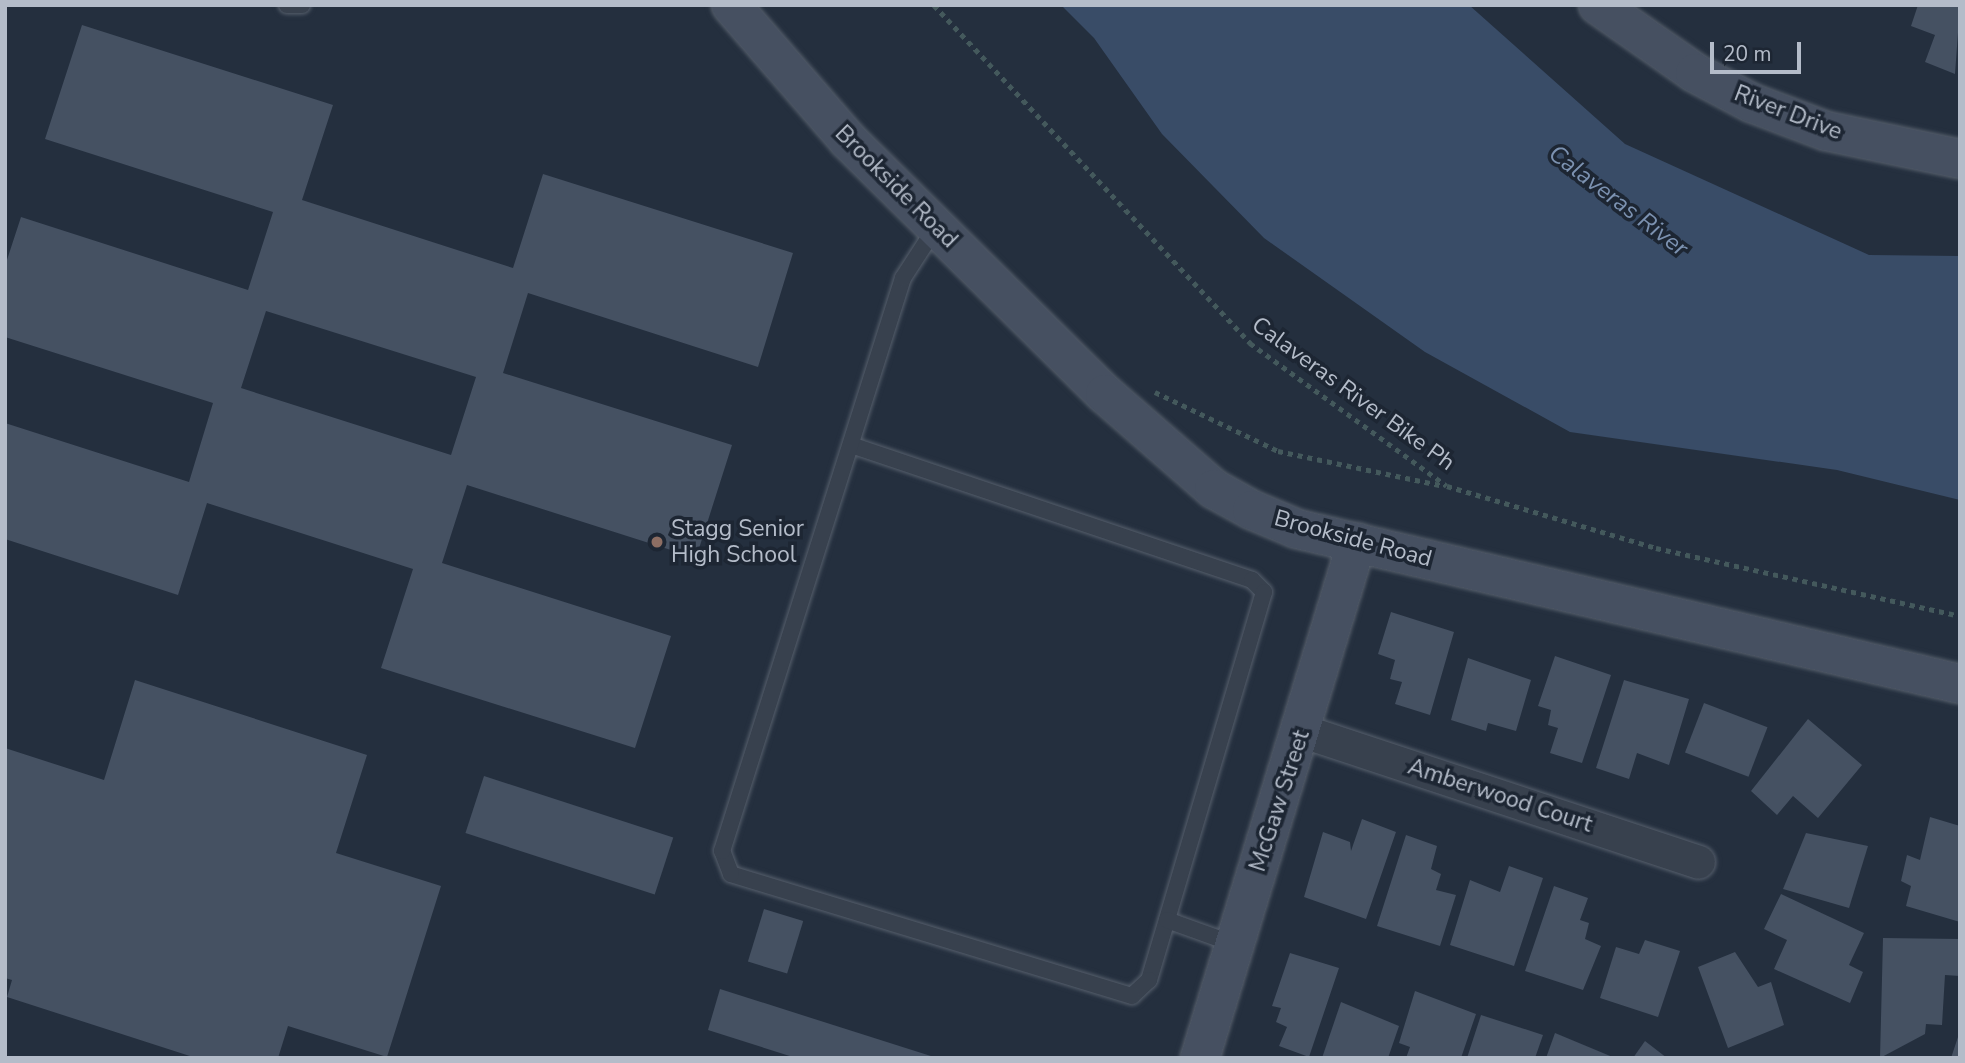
<!DOCTYPE html>
<html>
<head>
<meta charset="utf-8">
<style>
  body { margin:0 }
  #map { position:relative; width:1965px; height:1063px; overflow:hidden; background:#242f3e; font-family:"Nunito Sans",sans-serif }
  div>[style] { position:absolute }
  [style*='--x'] { left:calc(var(--x)*1px); top:calc(var(--y)*1px); width:calc(var(--w)*1px); rotate:calc(var(--a)*1deg) }
  .water>* { inset:0; background:#394c67 }
  .building>* { inset:0; background:#455162; transform-origin:0 0 }
  .path>* { height:4.5px; margin-top:-2.25px; transform-origin:0; background:repeating-linear-gradient(90deg,#44595c 0 5px,transparent 0 10px) }
  .roads { filter:drop-shadow(0 0 2px #565f6c) drop-shadow(0 0 2px #565f6c) }
  .lane>* { height:16px; margin:-8px; padding:0 8px; transform-origin:8px; border-radius:8px; background:#38414e }
  .street>* { height:33px; margin:-16.5px; padding:0 16.5px; transform-origin:16.5px; border-radius:16.5px; background:#38414e }
  .secondary>* { height:38px; margin:-19px; padding:0 19px; transform-origin:19px; border-radius:19px; background:#465061 }
  .dots>* { width:19px; height:19px; translate:-50% -50%; box-sizing:border-box; border:4px solid #1d2633; border-radius:50% }
  span { translate:-50% -50%; white-space:nowrap; text-align:center; line-height:1.15; -webkit-text-stroke:7px #1d2633; paint-order:stroke }
  .street-label { font-size:23px; color:#b4bcc9 }
  .poi-label { font-size:23px; color:#b4bcc9 }
  .left { translate:0 -50%; text-align:left }
  .water-label { font-size:24px; color:#7c92b1; font-style:italic }
  .frame { position:absolute; inset:0; border:7px solid #b4bcc9; pointer-events:none }
  .scale { position:absolute; left:1710px; top:42px; width:91px; height:32px; box-sizing:border-box; border:4px solid #b4bcc9; border-top:0; padding-left:9px; font-size:21px; line-height:24px; white-space:nowrap; color:#b4bcc9; -webkit-text-stroke:5px #1d2633; paint-order:stroke }
</style>
</head>
<body>
<div id="map">
  <div class="water">
    <div style="clip-path:polygon(1061px 5px,1469px 5px,1625px 144px,1869px 255px,1960px 256px,1960px 500px,1837px 470px,1570px 432px,1425px 352px,1264px 238px,1162px 134px,1094px 38px)"></div>
  </div>
  <div class="building">
    <div style="clip-path:polygon(1918px 5px,1960px 5px,1955px 74px,1925px 62px,1935px 35px,1911px 26px)"></div>
    <div style="clip-path:polygon(evenodd,82px 25px,333px 105px,302px 200px,513px 268px,543px 174px,793px 253px,758px 367px,528px 293px,503px 373px,732px 445px,696px 558px,467px 485px,442px 563px,671px 636px,635px 748px,381px 668px,413px 569px,207px 503px,178px 595px,5px 539px,5px 423px,189px 482px,213px 403px,5px 337px,5px 266px,21px 217px,248px 290px,273px 212px,45px 139px,82px 25px,266px 311px,476px 377px,451px 455px,241px 388px,266px 311px)"></div>
    <div style="clip-path:polygon(1391px 612px,1454px 632px,1430px 715px,1395px 704px,1402px 682px,1390px 679px,1395px 660px,1378px 654px)"></div>
    <div style="clip-path:polygon(1555px 656px,1611px 675px,1582px 763px,1550px 753px,1558px 728px,1548px 725px,1551px 710px,1538px 706px)"></div>
    <div style="clip-path:polygon(1468px 658px,1531px 680px,1516px 731px,1488px 723px,1486px 731px,1451px 720px)"></div>
    <div style="clip-path:polygon(135px 680px,367px 755px,336px 853px,441px 886px,387px 1057px,288px 1026px,278px 1058px,196px 1058px,7px 997px,12px 980px,5px 978px,5px 748px,104px 780px)"></div>
    <div style="clip-path:polygon(1624px 680px,1689px 699px,1669px 765px,1637px 753px,1629px 779px,1596px 768px)"></div>
    <div style="left:1704px;top:703px;width:68px;height:53px;rotate:21deg"></div>
    <div style="clip-path:polygon(1808px 719px,1862px 765px,1818px 818px,1793px 796px,1777px 815px,1751px 791px)"></div>
    <div style="left:484px;top:776px;width:199px;height:60px;rotate:18deg"></div>
    <div style="clip-path:polygon(1930px 817px,1960px 826px,1960px 922px,1906px 906px,1911px 886px,1901px 881px,1907px 855px,1920px 860px)"></div>
    <div style="clip-path:polygon(1362px 819px,1396px 832px,1366px 919px,1304px 897px,1323px 832px,1350px 842px,1351px 851px)"></div>
    <div style="clip-path:polygon(1806px 833px,1868px 846px,1849px 908px,1783px 889px)"></div>
    <div style="clip-path:polygon(1406px 835px,1437px 846px,1431px 869px,1441px 874px,1436px 890px,1456px 895px,1440px 946px,1377px 926px)"></div>
    <div style="clip-path:polygon(1509px 866px,1543px 878px,1514px 966px,1450px 945px,1470px 880px,1500px 892px)"></div>
    <div style="clip-path:polygon(1554px 886px,1588px 898px,1580px 920px,1589px 923px,1585px 939px,1601px 946px,1583px 990px,1525px 971px)"></div>
    <div style="clip-path:polygon(1781px 894px,1864px 933px,1849px 965px,1863px 972px,1850px 1003px,1774px 969px,1787px 940px,1764px 929px)"></div>
    <div style="left:764px;top:909px;width:41px;height:55px;rotate:17deg"></div>
    <div style="clip-path:polygon(1883px 938px,1960px 939px,1960px 976px,1945px 975px,1942px 1025px,1926px 1024px,1925px 1034px,1880px 1058px)"></div>
    <div style="clip-path:polygon(1645px 940px,1680px 951px,1658px 1017px,1600px 998px,1616px 947px,1639px 954px)"></div>
    <div style="clip-path:polygon(1735px 952px,1758px 987px,1771px 982px,1784px 1025px,1728px 1048px,1698px 967px)"></div>
    <div style="clip-path:polygon(1290px 953px,1339px 968px,1309px 1057px,1279px 1046px,1287px 1027px,1276px 1022px,1281px 1008px,1272px 1006px)"></div>
    <div style="clip-path:polygon(720px 989px,934px 1057px,934px 1058px,796px 1058px,708px 1030px)"></div>
    <div style="clip-path:polygon(1415px 991px,1476px 1014px,1461px 1058px,1406px 1058px,1410px 1047px,1399px 1043px)"></div>
    <div style="clip-path:polygon(1341px 1002px,1399px 1026px,1388px 1058px,1322px 1058px)"></div>
    <div style="clip-path:polygon(1481px 1015px,1543px 1035px,1535px 1058px,1467px 1058px)"></div>
    <div style="clip-path:polygon(1555px 1033px,1615px 1058px,1546px 1058px)"></div>
    <div style="clip-path:polygon(1959px 1034px,1960px 1058px,1951px 1058px)"></div>
    <div style="clip-path:polygon(1645px 1041px,1667px 1058px,1633px 1058px)"></div>
  </div>
  <div class="path">
    <div style="--x:934;--y:5;--w:463;--a:46.9"></div>
    <div style="--x:1250;--y:343;--w:243;--a:36"></div>
    <div style="--x:1447;--y:486;--w:218;--a:16.5"></div>
    <div style="--x:1656;--y:548;--w:312;--a:12.6"></div>
    <div style="--x:1155;--y:392;--w:136;--a:25.6"></div>
    <div style="--x:1278;--y:451;--w:170;--a:11.9"></div>
  </div>
  <div class="roads">
    <div class="lane">
      <div style="--x:287;--y:5;--w:15;--a:0"></div>
      <div style="--x:851;--y:445;--w:423;--a:18.6"></div>
      <div style="--x:1252;--y:580;--w:17;--a:45"></div>
      <div style="--x:1264;--y:592;--w:405;--a:106.5"></div>
      <div style="--x:1149;--y:980;--w:23;--a:137"></div>
      <div style="--x:1132;--y:996;--w:419;--a:-163.1"></div>
      <div style="--x:731;--y:874;--w:25;--a:-111"></div>
      <div style="--x:722;--y:851;--w:601;--a:-72.47"></div>
      <div style="--x:903;--y:278;--w:61;--a:-57.1"></div>
      <div style="--x:1167;--y:920;--w:71;--a:19.7"></div>
    </div>
    <div class="street">
      <div style="--x:1303;--y:731;--w:416;--a:18.3"></div>
    </div>
    <div class="secondary">
      <div style="--x:731;--y:5;--w:179;--a:49.1"></div>
      <div style="--x:848;--y:140;--w:361;--a:44.7"></div>
      <div style="--x:1105;--y:394;--w:145;--a:41.1"></div>
      <div style="--x:1214;--y:489;--w:43;--a:28.9"></div>
      <div style="--x:1252;--y:510;--w:49;--a:22.9"></div>
      <div style="--x:1297;--y:529;--w:681;--a:13.16"></div>
      <div style="--x:1598;--y:5;--w:118;--a:35"></div>
      <div style="--x:1695;--y:73;--w:64;--a:27.8"></div>
      <div style="--x:1752;--y:103;--w:79;--a:20.7"></div>
      <div style="--x:1826;--y:131;--w:137;--a:11.8"></div>
      <div style="--x:1200;--y:1058;--w:539;--a:-73.08"></div>
    </div>
  </div>
  <div class="dots">
    <div style="left:657px;top:542px;background:#8d6e63"></div>
  </div>
  <div class="street-label">
    <span style="left:1788px;top:113px;rotate:21deg">River Drive</span>
    <span style="left:896px;top:187px;rotate:45deg">Brookside Road</span>
    <span style="left:1353px;top:394px;rotate:36deg">Calaveras River Bike Ph</span>
    <span style="left:1353px;top:539px;rotate:15deg">Brookside Road</span>
    <span style="left:1500px;top:796px;rotate:18deg">Amberwood Court</span>
    <span style="left:1280px;top:801px;rotate:-72deg">McGaw Street</span>
  </div>
  <div class="poi-label">
    <span class="left" style="left:671px;top:542px">Stagg Senior<br>High School</span>
  </div>
  <div class="water-label">
    <span style="left:1618px;top:201px;rotate:37deg">Calaveras River</span>
  </div>
  <div class="frame"></div>
  <div class="scale">20 m</div>
</div>
</body>
</html>
